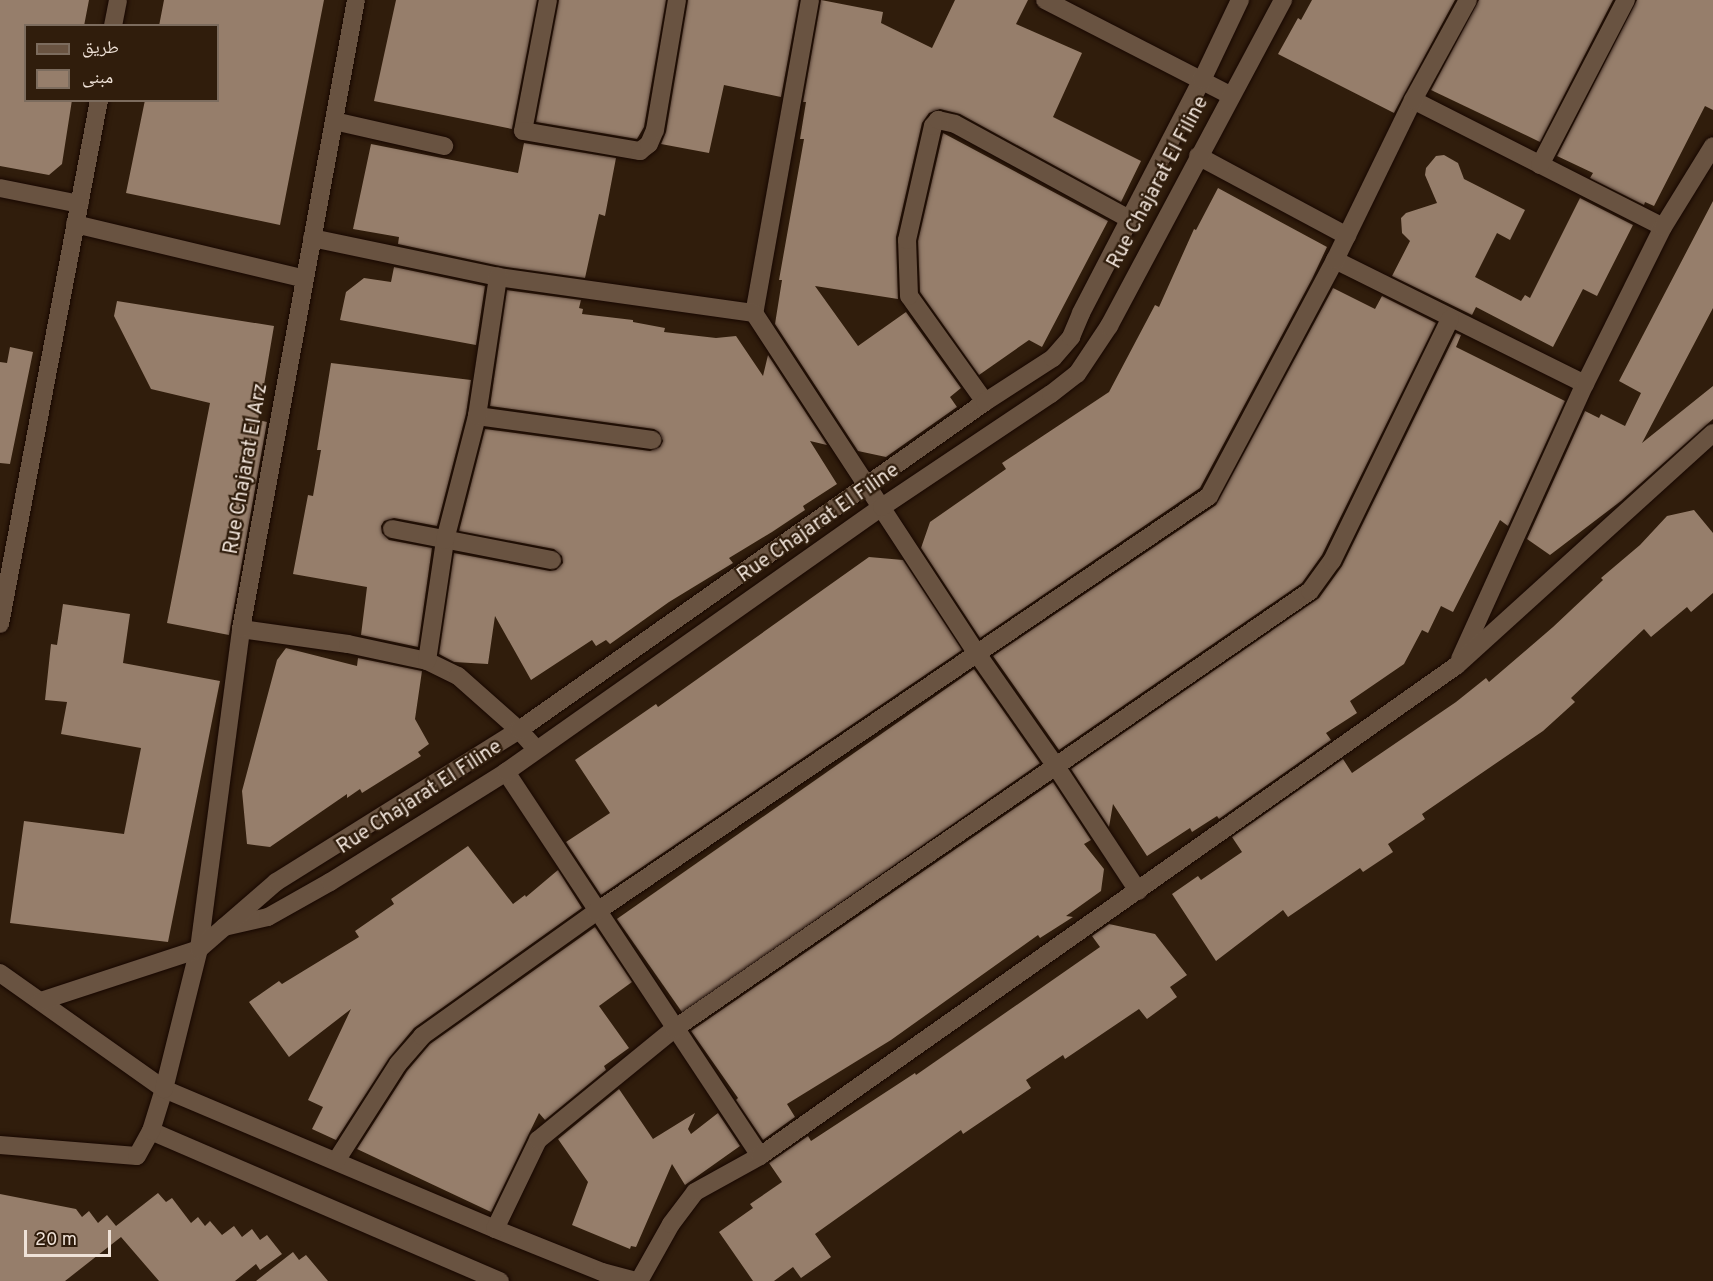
<!DOCTYPE html>
<html>
<head>
<meta charset="utf-8">
<style>
  body { margin:0 }
  #map { position:relative; width:1713px; height:1281px; overflow:hidden; background:#301d0c; font-family:Overpass,"Noto Naskh Arabic",sans-serif }
  div>[style] { position:absolute }
  [style*='--x'] { left:calc(var(--x)*1px); top:calc(var(--y)*1px); width:calc(var(--w)*1px); rotate:calc(var(--a)*1deg) }
  .building>* { inset:0; background:#967e6b; transform-origin:0 0 }
  .roads { filter:drop-shadow(0 0 2px #170700) drop-shadow(0 0 2px #170700) }
  .minor>* { height:18px; margin:-9px; padding:0 9px; transform-origin:9px; border-radius:9px; background:#695341 }
  .tertiary>* { height:18px; margin:-9px; padding:0 9px; transform-origin:9px; border-radius:9px; background:#695341 }
  span { translate:-50% -50%; white-space:nowrap; text-align:center; line-height:1.15; -webkit-text-stroke:4.5px #301d0c; paint-order:stroke }
  .street-label { font-size:20px; color:#efe2d8 }
  .legend { position:absolute; left:24px; top:24px; width:195px; height:78px; box-sizing:border-box; background:#301d0c; border:2px solid #7c6c5e; margin:0; padding:8px 10px; list-style:none; font-size:18px; color:#efe2d8 }
  .legend li { display:flex; align-items:center; gap:12px; height:30px }
  .legend b { width:30px; border:2px solid #7c6c5e }
  .scale { position:absolute; left:24px; top:1230px; width:87px; height:27px; box-sizing:border-box; border:3px solid #efe2d8; border-top:0; padding-left:8px; font-size:18px; line-height:21px; white-space:nowrap; color:#efe2d8; -webkit-text-stroke:4px #301d0c; paint-order:stroke }
</style>
</head>
<body>
<div id="map">
  <div class="building">
    <div style="clip-path:polygon(0 0,89px 0,84px 26px,26px 26px,26px 100px,72px 100px,62px 164px,49px 175px,0 166px)"></div>
    <div style="clip-path:polygon(164px 0,324px 0,280px 225px,126px 193px,145px 100px,218px 100px,218px 26px,159px 26px)"></div>
    <div style="clip-path:polygon(396px 0,537px 0,512px 129px,374px 101px)"></div>
    <div style="clip-path:polygon(559px 0,666px 0,644px 127px,637px 139px,536px 122px)"></div>
    <div style="clip-path:polygon(688px 0,799px 0,781px 97px,724px 85px,709px 153px,661px 144px,666px 132px)"></div>
    <div style="clip-path:polygon(821px 0,883px 12px,881px 23px,932px 48px,955px 0,1028px 0,1016px 24px,1082px 53px,1053px 117px,1141px 161px,1121px 202px,960px 114px,940px 109px,929px 113px,922px 123px,896px 237px,898px 299px,815px 286px,858px 346px,906px 312px,961px 388px,950px 397px,957px 407px,886px 457px,858px 451px,775px 324px,782px 280px,779px 280px,804px 139px,800px 139px,806px 102px,803px 102px)"></div>
    <div style="clip-path:polygon(1312px 0,1455px 0,1394px 113px,1278px 54px,1298px 18px,1301px 20px)"></div>
    <div style="clip-path:polygon(1479px 0,1613px 0,1540px 142px,1431px 90px)"></div>
    <div style="clip-path:polygon(1637px 0,1713px 0,1713px 110px,1705px 106px,1654px 206px,1645px 202px,1644px 205px,1590px 178px,1593px 173px,1557px 156px)"></div>
    <div style="clip-path:polygon(943px 133px,1108px 221px,1042px 347px,1029px 340px,979px 375px,920px 292px,918px 241px)"></div>
    <div style="clip-path:polygon(524px 143px,616px 158px,605px 216px,599px 214px,585px 278px,500px 266px,398px 244px,399px 237px,353px 229px,371px 144px,518px 173px)"></div>
    <div style="clip-path:polygon(1444px 155px,1458px 163px,1464px 179px,1525px 210px,1510px 240px,1497px 233px,1475px 277px,1521px 301px,1525px 295px,1530px 298px,1580px 198px,1633px 225px,1597px 296px,1583px 289px,1553px 347px,1476px 307px,1472px 315px,1392px 276px,1410px 241px,1402px 233px,1401px 218px,1406px 213px,1437px 203px,1425px 175px,1426px 168px,1436px 156px)"></div>
    <div style="clip-path:polygon(1218px 188px,1327px 247px,1312px 279px,1200px 488px,980px 638px,921px 548px,930px 522px,1006px 469px,1002px 463px,1109px 392px,1155px 305px,1159px 307px,1194px 229px,1196px 230px)"></div>
    <div style="clip-path:polygon(1713px 201px,1713px 308px,1642px 443px,1713px 386px,1713px 419px,1621px 501px,1550px 555px,1527px 539px,1585px 411px,1599px 418px,1601px 414px,1625px 426px,1641px 393px,1619px 381px)"></div>
    <div style="clip-path:polygon(394px 267px,485px 286px,476px 345px,340px 320px,346px 292px,364px 278px,391px 282px)"></div>
    <div style="clip-path:polygon(1333px 288px,1375px 309px,1382px 296px,1436px 323px,1322px 555px,1302px 583px,1059px 750px,993px 656px,1216px 505px)"></div>
    <div style="clip-path:polygon(507px 290px,581px 300px,579px 308px,583px 309px,582px 314px,633px 320px,633px 322px,665px 328px,664px 332px,716px 338px,736px 336px,763px 376px,768px 355px,827px 445px,810px 441px,837px 484px,803px 506px,805px 510px,772px 532px,729px 558px,733px 563px,669px 602px,610px 644px,606px 640px,596px 646px,592px 640px,531px 680px,495px 616px,488px 664px,454px 662px,439px 654px,454px 553px,550px 571px,556px 570px,563px 563px,562px 556px,554px 549px,459px 531px,485px 429px,650px 451px,660px 447px,663px 441px,659px 432px,654px 429px,490px 406px)"></div>
    <div style="clip-path:polygon(117px 301px,274px 326px,258px 420px,267px 422px,229px 635px,167px 623px,210px 403px,151px 389px,114px 316px)"></div>
    <div style="clip-path:polygon(1456px 333px,1461px 335px,1456px 347px,1565px 401px,1508px 526px,1500px 520px,1453px 612px,1441px 606px,1428px 633px,1422px 630px,1404px 664px,1350px 701px,1357px 713px,1326px 733px,1331px 740px,1219px 819px,1217px 816px,1192px 832px,1190px 828px,1147px 856px,1113px 804px,1109px 827px,1071px 769px,1319px 598px,1342px 566px)"></div>
    <div style="clip-path:polygon(10px 347px,33px 352px,10px 464px,0 463px,0 362px,7px 363px)"></div>
    <div style="clip-path:polygon(331px 363px,471px 380px,466px 414px,437px 526px,394px 518px,384px 521px,381px 526px,382px 533px,389px 540px,432px 548px,418px 647px,361px 635px,367px 587px,293px 574px,308px 495px,313px 496px,321px 450px,317px 450px)"></div>
    <div style="clip-path:polygon(1694px 510px,1713px 533px,1713px 593px,1691px 612px,1687px 607px,1651px 637px,1644px 629px,1571px 698px,1575px 702px,1543px 731px,1422px 814px,1425px 819px,1388px 844px,1393px 852px,1363px 872px,1360px 868px,1288px 917px,1283px 910px,1216px 961px,1172px 894px,1198px 876px,1201px 880px,1242px 852px,1232px 837px,1343px 759px,1352px 773px,1456px 702px,1486px 678px,1489px 682px,1553px 627px,1603px 580px,1601px 578px,1640px 545px,1667px 516px)"></div>
    <div style="clip-path:polygon(869px 557px,903px 560px,962px 650px,601px 895px,566px 842px,610px 813px,575px 760px,656px 704px,658px 707px)"></div>
    <div style="clip-path:polygon(63px 604px,130px 614px,123px 663px,220px 681px,168px 942px,10px 923px,24px 821px,124px 834px,141px 748px,61px 734px,67px 702px,45px 700px,51px 644px,57px 645px)"></div>
    <div style="clip-path:polygon(286px 648px,357px 666px,358px 658px,422px 671px,415px 719px,429px 744px,418px 752px,421px 756px,362px 793px,360px 789px,347px 798px,347px 794px,270px 847px,247px 844px,242px 791px,277px 660px)"></div>
    <div style="left:974px;top:669px;width:115px;height:436px;rotate:55deg"></div>
    <div style="clip-path:polygon(1053px 782px,1091px 840px,1084px 844px,1104px 869px,1101px 891px,1066px 916px,1073px 917px,1040px 938px,1038px 935px,891px 1040px,787px 1104px,795px 1117px,763px 1140px,736px 1100px,738px 1098px,691px 1031px)"></div>
    <div style="clip-path:polygon(468px 846px,513px 904px,525px 895px,526px 897px,558px 870px,582px 908px,414px 1028px,389px 1058px,336px 1140px,312px 1129px,323px 1107px,308px 1100px,351px 1009px,289px 1057px,249px 1002px,279px 981px,282px 984px,359px 937px,355px 931px,394px 904px,391px 899px)"></div>
    <div style="clip-path:polygon(1109px 924px,1155px 934px,1187px 975px,1170px 987px,1177px 997px,1147px 1019px,1139px 1009px,1065px 1059px,1063px 1055px,1026px 1080px,1031px 1088px,963px 1134px,961px 1130px,815px 1234px,831px 1257px,801px 1278px,793px 1267px,774px 1281px,753px 1281px,719px 1232px,753px 1208px,750px 1204px,782px 1182px,769px 1163px,808px 1136px,811px 1141px,915px 1073px,916px 1075px,1100px 947px,1092px 936px)"></div>
    <div style="clip-path:polygon(595px 927px,632px 982px,599px 1006px,629px 1048px,604px 1066px,606px 1070px,545px 1120px,539px 1113px,491px 1212px,357px 1149px,407px 1071px,430px 1044px)"></div>
    <div style="clip-path:polygon(619px 1089px,653px 1139px,695px 1113px,688px 1129px,691px 1134px,718px 1113px,740px 1146px,685px 1185px,672px 1164px,636px 1247px,631px 1246px,630px 1249px,572px 1225px,588px 1182px,558px 1139px)"></div>
    <div style="clip-path:polygon(158px 1193px,166px 1202px,172px 1198px,191px 1223px,198px 1217px,205px 1226px,210px 1221px,222px 1235px,234px 1226px,242px 1237px,252px 1229px,260px 1240px,267px 1235px,282px 1254px,260px 1270px,256px 1264px,235px 1281px,159px 1281px,121px 1237px,65px 1281px,0 1281px,0 1194px,76px 1209px,82px 1217px,89px 1211px,98px 1223px,107px 1215px,116px 1226px)"></div>
    <div style="clip-path:polygon(293px 1252px,299px 1260px,306px 1255px,328px 1281px,256px 1281px)"></div>
  </div>
  <div class="roads">
    <div class="minor">
      <div style="--x:548;--y:0;--w:133;--a:100.8"></div>
      <div style="--x:523;--y:131;--w:119;--a:9.7"></div>
      <div style="--x:640;--y:151;--w:11;--a:-38"></div>
      <div style="--x:649;--y:144;--w:15;--a:-67"></div>
      <div style="--x:655;--y:130;--w:132;--a:-80.4"></div>
      <div style="--x:810;--y:0;--w:318;--a:100.1"></div>
      <div style="--x:754;--y:313;--w:409;--a:56.8"></div>
      <div style="--x:978;--y:655;--w:134;--a:55"></div>
      <div style="--x:1055;--y:765;--w:151;--a:56.6"></div>
      <div style="--x:1045;--y:0;--w:208;--a:27.2"></div>
      <div style="--x:1413;--y:100;--w:280;--a:26.9"></div>
      <div style="--x:334;--y:121;--w:113;--a:12.8"></div>
      <div style="--x:1198;--y:156;--w:169;--a:28.2"></div>
      <div style="--x:1540;--y:165;--w:186;--a:-62.5"></div>
      <div style="--x:0;--y:188;--w:81;--a:11.4"></div>
      <div style="--x:75;--y:224;--w:236;--a:13.4"></div>
      <div style="--x:312;--y:238;--w:190;--a:11.8"></div>
      <div style="--x:498;--y:277;--w:259;--a:8"></div>
      <div style="--x:1335;--y:260;--w:279;--a:26.4"></div>
      <div style="--x:985;--y:402;--w:130;--a:-125.6"></div>
      <div style="--x:909;--y:296;--w:56;--a:-92"></div>
      <div style="--x:907;--y:240;--w:117;--a:-77.2"></div>
      <div style="--x:933;--y:126;--w:8;--a:-50"></div>
      <div style="--x:938;--y:120;--w:17;--a:13"></div>
      <div style="--x:955;--y:124;--w:198;--a:28.6"></div>
      <div style="--x:477;--y:416;--w:177;--a:7.8"></div>
      <div style="--x:392;--y:529;--w:163;--a:11"></div>
      <div style="--x:241;--y:629;--w:108;--a:8"></div>
      <div style="--x:348;--y:644;--w:81;--a:12.1"></div>
      <div style="--x:427;--y:661;--w:34;--a:26"></div>
      <div style="--x:458;--y:676;--w:81;--a:41.5"></div>
      <div style="--x:519;--y:730;--w:25;--a:48"></div>
      <div style="--x:1460;--y:659;--w:302;--a:-65.6"></div>
      <div style="--x:1585;--y:384;--w:175;--a:-63.6"></div>
      <div style="--x:1663;--y:227;--w:95;--a:-58.3"></div>
      <div style="--x:427;--y:661;--w:122;--a:-81.5"></div>
      <div style="--x:445;--y:540;--w:128;--a:-75.5"></div>
      <div style="--x:477;--y:416;--w:141;--a:-81.4"></div>
      <div style="--x:506;--y:772;--w:460;--a:56.5"></div>
      <div style="--x:151;--y:1131;--w:380;--a:23.3"></div>
      <div style="--x:0;--y:1145;--w:137;--a:4.6"></div>
      <div style="--x:137;--y:1156;--w:29;--a:-61"></div>
      <div style="--x:151;--y:1131;--w:44;--a:-72.8"></div>
      <div style="--x:164;--y:1089;--w:359;--a:22.9"></div>
      <div style="--x:495;--y:1229;--w:115;--a:21.9"></div>
      <div style="--x:602;--y:1272;--w:34;--a:15"></div>
      <div style="--x:336;--y:1161;--w:115;--a:-57.4"></div>
      <div style="--x:398;--y:1064;--w:37;--a:-49"></div>
      <div style="--x:422;--y:1036;--w:214;--a:-35.5"></div>
      <div style="--x:596;--y:912;--w:741;--a:-34.16"></div>
      <div style="--x:1209;--y:496;--w:268;--a:-61.9"></div>
      <div style="--x:1335;--y:260;--w:178;--a:-64"></div>
      <div style="--x:1413;--y:100;--w:114;--a:-61.2"></div>
      <div style="--x:495;--y:1229;--w:99;--a:-64.2"></div>
      <div style="--x:538;--y:1140;--w:176;--a:-39.2"></div>
      <div style="--x:674;--y:1029;--w:772;--a:-34.55"></div>
      <div style="--x:1310;--y:591;--w:37;--a:-54"></div>
      <div style="--x:1332;--y:561;--w:269;--a:-64"></div>
      <div style="--x:639;--y:1281;--w:65;--a:-60.7"></div>
      <div style="--x:671;--y:1224;--w:40;--a:-53"></div>
      <div style="--x:695;--y:1192;--w:74;--a:-29"></div>
      <div style="--x:760;--y:1156;--w:851;--a:-35.15"></div>
      <div style="--x:1456;--y:666;--w:347;--a:-42.2"></div>
    </div>
    <div class="tertiary">
      <div style="--x:113;--y:26;--w:26;--a:-79"></div>
      <div style="--x:0;--y:624;--w:533;--a:-79.3"></div>
      <div style="--x:224;--y:927;--w:45;--a:-12.8"></div>
      <div style="--x:268;--y:917;--w:71;--a:-29.4"></div>
      <div style="--x:330;--y:882;--w:208;--a:-32"></div>
      <div style="--x:506;--y:772;--w:460;--a:-35.2"></div>
      <div style="--x:882;--y:507;--w:203;--a:-33.8"></div>
      <div style="--x:1051;--y:394;--w:33;--a:-38"></div>
      <div style="--x:1077;--y:374;--w:58;--a:-56.3"></div>
      <div style="--x:1109;--y:326;--w:370;--a:-61.9"></div>
      <div style="--x:0;--y:973;--w:201;--a:35.3"></div>
      <div style="--x:164;--y:1089;--w:144;--a:-76"></div>
      <div style="--x:199;--y:949;--w:323;--a:-82.5"></div>
      <div style="--x:241;--y:629;--w:639;--a:-79.64"></div>
      <div style="--x:41;--y:1001;--w:166;--a:-18.2"></div>
      <div style="--x:199;--y:949;--w:102;--a:-41"></div>
      <div style="--x:276;--y:882;--w:287;--a:-32"></div>
      <div style="--x:519;--y:730;--w:570;--a:-35.14"></div>
      <div style="--x:985;--y:402;--w:81;--a:-32.9"></div>
      <div style="--x:1053;--y:358;--w:28;--a:-49"></div>
      <div style="--x:1071;--y:337;--w:26;--a:-67"></div>
      <div style="--x:1081;--y:313;--w:263;--a:-62.6"></div>
      <div style="--x:1202;--y:80;--w:89;--a:-64.6"></div>
    </div>
  </div>
  <div class="street-label">
    <span style="left:1159px;top:183px;rotate:-62deg">Rue Chajarat El Filine</span>
    <span style="left:247px;top:469px;rotate:-80deg">Rue Chajarat El Arz</span>
    <span style="left:819px;top:524px;rotate:-35deg">Rue Chajarat El Filine</span>
    <span style="left:420px;top:798px;rotate:-33deg">Rue Chajarat El Filine</span>
  </div>
  <ul class="legend">
  <li><b style="height:8px;background:#695341"></b>طريق</li>
  <li><b style="height:16px;background:#967e6b"></b>مبنى</li>
  </ul>
  <div class="scale">20 m</div>
</div>
</body>
</html>
